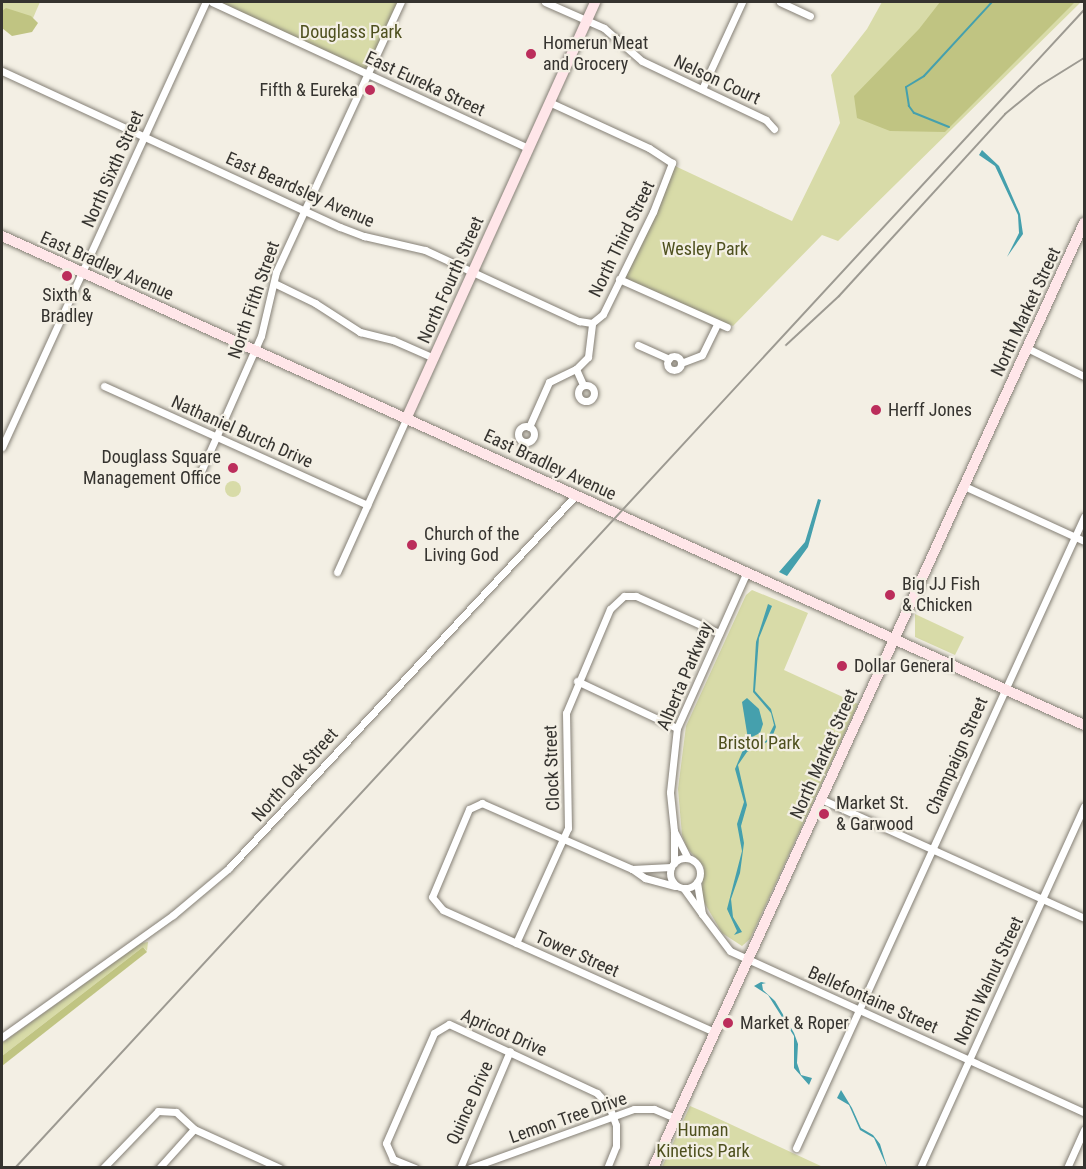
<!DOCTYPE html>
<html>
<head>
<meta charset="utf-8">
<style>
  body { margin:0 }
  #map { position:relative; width:1086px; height:1169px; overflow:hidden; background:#f3efe4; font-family:"Roboto Condensed",sans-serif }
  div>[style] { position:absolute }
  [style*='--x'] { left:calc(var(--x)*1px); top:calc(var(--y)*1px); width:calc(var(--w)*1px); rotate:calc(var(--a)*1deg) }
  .green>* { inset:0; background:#d8dba8 }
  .round { border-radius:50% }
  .forest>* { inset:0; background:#c0c482 }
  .water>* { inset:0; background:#45a0ad }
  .stream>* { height:2px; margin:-1px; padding:0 1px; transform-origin:1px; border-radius:1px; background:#45a0ad }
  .roads { filter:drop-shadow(0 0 2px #858076) drop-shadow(0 0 2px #858076) }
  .street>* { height:7px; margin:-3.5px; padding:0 3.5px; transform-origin:3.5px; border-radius:3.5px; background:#fff }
  .street>.ring { margin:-3.5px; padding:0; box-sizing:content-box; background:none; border:7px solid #fff; border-radius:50% }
  .secondary>* { height:10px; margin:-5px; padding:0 5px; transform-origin:5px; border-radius:5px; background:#ffe6e9 }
  .rail>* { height:2px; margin:-1px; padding:0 1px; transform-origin:1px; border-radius:1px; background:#9d9a92 }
  .dots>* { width:16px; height:16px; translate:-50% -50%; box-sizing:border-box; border:3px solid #f3efe4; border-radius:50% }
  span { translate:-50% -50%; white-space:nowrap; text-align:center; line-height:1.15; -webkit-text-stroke:4.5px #f3efe4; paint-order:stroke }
  .park-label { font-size:18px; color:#4e501e }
  .poi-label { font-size:18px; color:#35332f }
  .left { translate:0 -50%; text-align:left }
  .right { translate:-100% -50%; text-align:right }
  .street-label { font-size:18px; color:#35332f }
  .frame { position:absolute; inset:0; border:3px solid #35332f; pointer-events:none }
</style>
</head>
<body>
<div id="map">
  <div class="green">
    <div style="clip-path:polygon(2px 2px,40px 2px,30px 25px,2px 11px)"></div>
    <div style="clip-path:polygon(216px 2px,398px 2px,366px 72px)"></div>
    <div style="clip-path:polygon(882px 2px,1081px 2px,838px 241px,822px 235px,733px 326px,619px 279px,675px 166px,792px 221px,840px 123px,831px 75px,867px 29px)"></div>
    <div class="round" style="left:225px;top:481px;width:16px;height:16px"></div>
    <div style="clip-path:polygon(752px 590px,808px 613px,784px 670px,858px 704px,750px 939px,742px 946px,722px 933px,701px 897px,704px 867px,687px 848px,682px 835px,678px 789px,686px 726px,746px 595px)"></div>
    <div style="clip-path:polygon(915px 614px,964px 637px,955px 655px,915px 637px)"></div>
    <div style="clip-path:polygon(148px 942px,147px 951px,143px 947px,2px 1056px,2px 1043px,141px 943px)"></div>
    <div style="clip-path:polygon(690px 1106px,704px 1112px,823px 1167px,662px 1167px)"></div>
  </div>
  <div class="forest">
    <div style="clip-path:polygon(940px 2px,1075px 2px,945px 132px,890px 131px,857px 118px,854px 96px,919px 29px)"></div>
    <div style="clip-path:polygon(6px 8px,31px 16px,38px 23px,32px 32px,12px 36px,2px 28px,2px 11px)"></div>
    <div style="clip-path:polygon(143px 947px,147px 952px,2px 1066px,2px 1056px)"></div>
  </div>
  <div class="water">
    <div style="clip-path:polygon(982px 150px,999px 166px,1020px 214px,1023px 234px,1007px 257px,1019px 233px,1018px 215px,995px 166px,979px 155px)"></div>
    <div style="clip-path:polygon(818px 499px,821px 500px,808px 547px,787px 576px,779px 572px,805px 542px)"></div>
    <div style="clip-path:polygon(768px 604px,772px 606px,759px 638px,755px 691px,771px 709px,776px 727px,771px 740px,747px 752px,738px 765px,747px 805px,741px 826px,744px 843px,740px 873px,731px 899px,733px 917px,742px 932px,734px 935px,737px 931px,727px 909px,742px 851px,737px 824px,744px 802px,735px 769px,743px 750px,766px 741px,774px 725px,771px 713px,753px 692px,756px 642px)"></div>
    <div style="clip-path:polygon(747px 698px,759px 709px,763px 724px,760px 733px,748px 739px,742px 702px)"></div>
    <div style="clip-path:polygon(761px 982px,766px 983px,762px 984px,763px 990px,775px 1001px,794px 1033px,798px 1044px,797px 1063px,801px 1075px,812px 1078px,809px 1085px,794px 1068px,794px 1036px,768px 995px,754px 986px)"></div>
    <div style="clip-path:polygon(841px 1090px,852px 1108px,861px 1128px,873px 1135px,880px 1144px,887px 1167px,874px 1138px,860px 1130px,849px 1105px,837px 1098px)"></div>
  </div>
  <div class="stream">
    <div style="--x:949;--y:127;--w:38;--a:-158"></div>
    <div style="--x:914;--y:113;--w:9;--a:-126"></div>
    <div style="--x:909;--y:106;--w:19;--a:-99"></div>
    <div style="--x:906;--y:87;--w:21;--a:-31"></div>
    <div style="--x:924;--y:76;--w:100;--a:-47.4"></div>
  </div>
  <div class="roads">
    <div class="street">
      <div style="--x:212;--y:2;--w:348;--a:24.8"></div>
      <div style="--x:545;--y:2;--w:64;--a:23.8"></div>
      <div style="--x:604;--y:28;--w:50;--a:41"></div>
      <div style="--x:642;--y:61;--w:137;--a:25.4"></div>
      <div style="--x:766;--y:120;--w:12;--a:48"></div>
      <div style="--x:780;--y:2;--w:33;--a:25"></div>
      <div style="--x:2;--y:71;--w:372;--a:24.8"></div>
      <div style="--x:340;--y:227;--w:26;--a:21"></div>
      <div style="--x:364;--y:236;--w:63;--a:12.9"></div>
      <div style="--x:425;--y:250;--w:170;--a:24.8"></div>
      <div style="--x:579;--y:321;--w:13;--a:9"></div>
      <div style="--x:592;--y:323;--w:14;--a:-39"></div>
      <div style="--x:603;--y:314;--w:114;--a:-63.9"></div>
      <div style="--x:653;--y:212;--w:53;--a:-68.8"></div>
      <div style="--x:672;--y:163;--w:27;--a:-147"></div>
      <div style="--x:649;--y:148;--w:110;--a:-155.3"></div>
      <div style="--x:702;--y:89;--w:96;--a:-65.3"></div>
      <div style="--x:619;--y:279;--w:118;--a:24"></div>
      <div style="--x:274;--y:283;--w:46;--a:26"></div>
      <div style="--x:315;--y:303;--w:54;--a:32.8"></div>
      <div style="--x:360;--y:332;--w:34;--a:14"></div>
      <div style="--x:393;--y:340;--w:45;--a:23.7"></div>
      <div style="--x:638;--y:345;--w:34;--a:24"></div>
      <div style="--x:1027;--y:348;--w:64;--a:26.2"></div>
      <div class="ring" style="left:667px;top:356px;width:7px;height:7px"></div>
      <div style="--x:681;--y:363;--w:22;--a:-21"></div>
      <div style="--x:702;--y:355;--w:34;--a:-64"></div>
      <div style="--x:576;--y:369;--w:17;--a:66"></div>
      <div class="ring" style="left:578px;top:385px;width:9px;height:9px"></div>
      <div style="--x:104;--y:386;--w:289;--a:24.3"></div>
      <div class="ring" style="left:518px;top:426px;width:9px;height:9px"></div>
      <div style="--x:529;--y:427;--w:49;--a:-66"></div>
      <div style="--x:549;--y:382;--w:30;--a:-26"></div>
      <div style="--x:576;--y:369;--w:17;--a:-45"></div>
      <div style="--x:588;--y:357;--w:34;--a:-83"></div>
      <div style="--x:2;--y:447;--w:490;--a:-65.4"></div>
      <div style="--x:198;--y:478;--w:155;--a:-66.1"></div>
      <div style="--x:261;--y:336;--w:66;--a:-76.8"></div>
      <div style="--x:276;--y:272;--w:298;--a:-65.2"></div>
      <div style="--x:964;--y:486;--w:132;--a:24.6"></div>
      <div style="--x:337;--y:572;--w:170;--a:-65.7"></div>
      <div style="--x:577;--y:681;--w:110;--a:25.2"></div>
      <div style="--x:823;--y:800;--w:286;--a:24.3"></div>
      <div style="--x:674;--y:831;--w:39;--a:-96"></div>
      <div style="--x:670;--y:792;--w:64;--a:-83.8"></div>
      <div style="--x:677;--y:728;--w:169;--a:-65.9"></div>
      <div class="ring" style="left:670px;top:858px;width:23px;height:23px"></div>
      <div style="--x:674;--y:863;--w:32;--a:-90"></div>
      <div style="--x:674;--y:831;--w:30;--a:63"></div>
      <div style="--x:671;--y:867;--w:39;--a:177"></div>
      <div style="--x:632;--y:869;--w:16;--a:35"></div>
      <div style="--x:645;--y:878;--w:31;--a:15"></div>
      <div style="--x:632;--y:869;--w:164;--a:-156.3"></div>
      <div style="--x:482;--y:803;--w:14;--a:155"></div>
      <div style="--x:469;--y:809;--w:95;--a:112.8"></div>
      <div style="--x:432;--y:897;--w:17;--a:50"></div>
      <div style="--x:443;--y:910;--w:297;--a:24.2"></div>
      <div style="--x:684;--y:889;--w:31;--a:54"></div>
      <div style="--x:702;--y:914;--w:32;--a:-99"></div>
      <div style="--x:702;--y:914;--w:46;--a:52.9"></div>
      <div style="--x:730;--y:951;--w:389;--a:24.5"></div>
      <div style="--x:516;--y:943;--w:126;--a:-65.7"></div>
      <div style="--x:568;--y:828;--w:115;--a:-91"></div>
      <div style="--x:566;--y:713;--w:113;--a:-67.1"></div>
      <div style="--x:610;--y:609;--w:19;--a:-43"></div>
      <div style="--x:624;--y:596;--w:12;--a:0"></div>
      <div style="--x:636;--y:596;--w:91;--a:24"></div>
      <div style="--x:2;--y:1037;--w:210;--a:-35.5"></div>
      <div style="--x:173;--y:915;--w:73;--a:-40"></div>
      <div style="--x:229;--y:868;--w:509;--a:-47.07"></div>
      <div style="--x:194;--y:1129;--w:94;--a:24.4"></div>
      <div style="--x:796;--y:1148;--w:694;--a:-65.47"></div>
      <div style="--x:103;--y:1168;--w:79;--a:-46"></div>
      <div style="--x:158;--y:1111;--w:18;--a:3"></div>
      <div style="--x:176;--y:1112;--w:25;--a:43"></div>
      <div style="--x:159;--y:1168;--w:52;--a:-48.1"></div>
      <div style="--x:415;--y:1168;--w:24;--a:-158"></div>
      <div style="--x:393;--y:1159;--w:17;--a:-114"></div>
      <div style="--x:386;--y:1143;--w:120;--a:-66.4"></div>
      <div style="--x:434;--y:1033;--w:17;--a:-31"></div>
      <div style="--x:449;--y:1024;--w:163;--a:25"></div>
      <div style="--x:597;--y:1093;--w:18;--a:47"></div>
      <div style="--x:609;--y:1106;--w:20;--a:70"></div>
      <div style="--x:616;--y:1125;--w:21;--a:90"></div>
      <div style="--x:616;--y:1146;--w:24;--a:112"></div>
      <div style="--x:460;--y:1168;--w:127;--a:-66.9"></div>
      <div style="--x:470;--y:1168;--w:174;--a:-19.8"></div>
      <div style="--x:634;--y:1109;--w:20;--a:0"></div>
      <div style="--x:654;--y:1109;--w:23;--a:23"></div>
      <div style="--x:920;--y:1168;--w:397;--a:-65.6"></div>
      <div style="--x:1067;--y:1168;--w:42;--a:-65.9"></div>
    </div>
    <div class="secondary">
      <div style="--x:2;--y:236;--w:1187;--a:24.32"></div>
      <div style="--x:407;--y:417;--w:456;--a:-65.6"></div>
      <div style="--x:653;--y:1168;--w:1039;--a:-65.48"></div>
    </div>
  </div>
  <div class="rail">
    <div style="--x:786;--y:345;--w:72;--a:-42.8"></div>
    <div style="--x:839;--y:296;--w:246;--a:-47.6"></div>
    <div style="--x:1005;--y:114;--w:44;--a:-39.5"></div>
    <div style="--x:1039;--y:86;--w:53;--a:-31.9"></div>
    <div style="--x:15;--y:1168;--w:1576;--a:-47.29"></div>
  </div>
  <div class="dots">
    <div style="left:531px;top:54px;background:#bb2d5b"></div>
    <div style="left:370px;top:90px;background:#bb2d5b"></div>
    <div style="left:67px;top:276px;background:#bb2d5b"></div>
    <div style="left:876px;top:410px;background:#bb2d5b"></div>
    <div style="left:233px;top:468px;background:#bb2d5b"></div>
    <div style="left:412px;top:545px;background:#bb2d5b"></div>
    <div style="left:890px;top:595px;background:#bb2d5b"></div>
    <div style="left:842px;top:666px;background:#bb2d5b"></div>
    <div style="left:824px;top:814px;background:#bb2d5b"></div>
    <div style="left:728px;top:1023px;background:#bb2d5b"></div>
  </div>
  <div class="park-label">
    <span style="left:351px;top:32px">Douglass Park</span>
    <span style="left:705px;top:249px">Wesley Park</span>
    <span style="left:759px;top:743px">Bristol Park</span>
    <span style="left:703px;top:1141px">Human<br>Kinetics Park</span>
  </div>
  <div class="poi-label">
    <span class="left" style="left:543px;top:54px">Homerun Meat<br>and Grocery</span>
    <span class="right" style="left:358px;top:90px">Fifth &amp; Eureka</span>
    <span style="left:67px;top:306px">Sixth &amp;<br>Bradley</span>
    <span class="left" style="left:888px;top:410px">Herff Jones</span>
    <span class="right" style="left:221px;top:468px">Douglass Square<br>Management Office</span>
    <span class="left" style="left:424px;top:545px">Church of the<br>Living God</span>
    <span class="left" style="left:902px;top:595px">Big JJ Fish<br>&amp; Chicken</span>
    <span class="left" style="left:854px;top:666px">Dollar General</span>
    <span class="left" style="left:836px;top:814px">Market St.<br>&amp; Garwood</span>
    <span class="left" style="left:740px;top:1023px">Market &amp; Roper</span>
  </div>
  <div class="street-label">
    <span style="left:717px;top:80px;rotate:25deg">Nelson Court</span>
    <span style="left:425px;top:84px;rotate:25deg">East Eureka Street</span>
    <span style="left:113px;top:169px;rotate:-66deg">North Sixth Street</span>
    <span style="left:300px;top:190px;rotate:24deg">East Beardsley Avenue</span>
    <span style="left:622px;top:239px;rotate:-64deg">North Third Street</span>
    <span style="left:107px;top:266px;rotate:24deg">East Bradley Avenue</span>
    <span style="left:451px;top:280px;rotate:-66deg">North Fourth Street</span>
    <span style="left:254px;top:300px;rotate:-71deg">North Fifth Street</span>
    <span style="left:1026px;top:312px;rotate:-65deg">North Market Street</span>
    <span style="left:242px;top:432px;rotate:24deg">Nathaniel Burch Drive</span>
    <span style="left:550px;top:465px;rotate:25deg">East Bradley Avenue</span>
    <span style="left:685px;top:676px;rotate:-67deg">Alberta Parkway</span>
    <span style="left:824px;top:754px;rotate:-66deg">North Market Street</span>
    <span style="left:957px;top:756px;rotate:-66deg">Champaign Street</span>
    <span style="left:552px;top:768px;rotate:-92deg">Clock Street</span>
    <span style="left:295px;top:775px;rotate:-48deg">North Oak Street</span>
    <span style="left:577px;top:954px;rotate:24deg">Tower Street</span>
    <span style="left:989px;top:981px;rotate:-65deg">North Walnut Street</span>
    <span style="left:873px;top:1000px;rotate:24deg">Bellefontaine Street</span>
    <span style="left:504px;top:1033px;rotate:24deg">Apricot Drive</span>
    <span style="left:470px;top:1103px;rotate:-66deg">Quince Drive</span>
    <span style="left:568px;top:1118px;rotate:-19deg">Lemon Tree Drive</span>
  </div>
  <div class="frame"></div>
</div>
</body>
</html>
